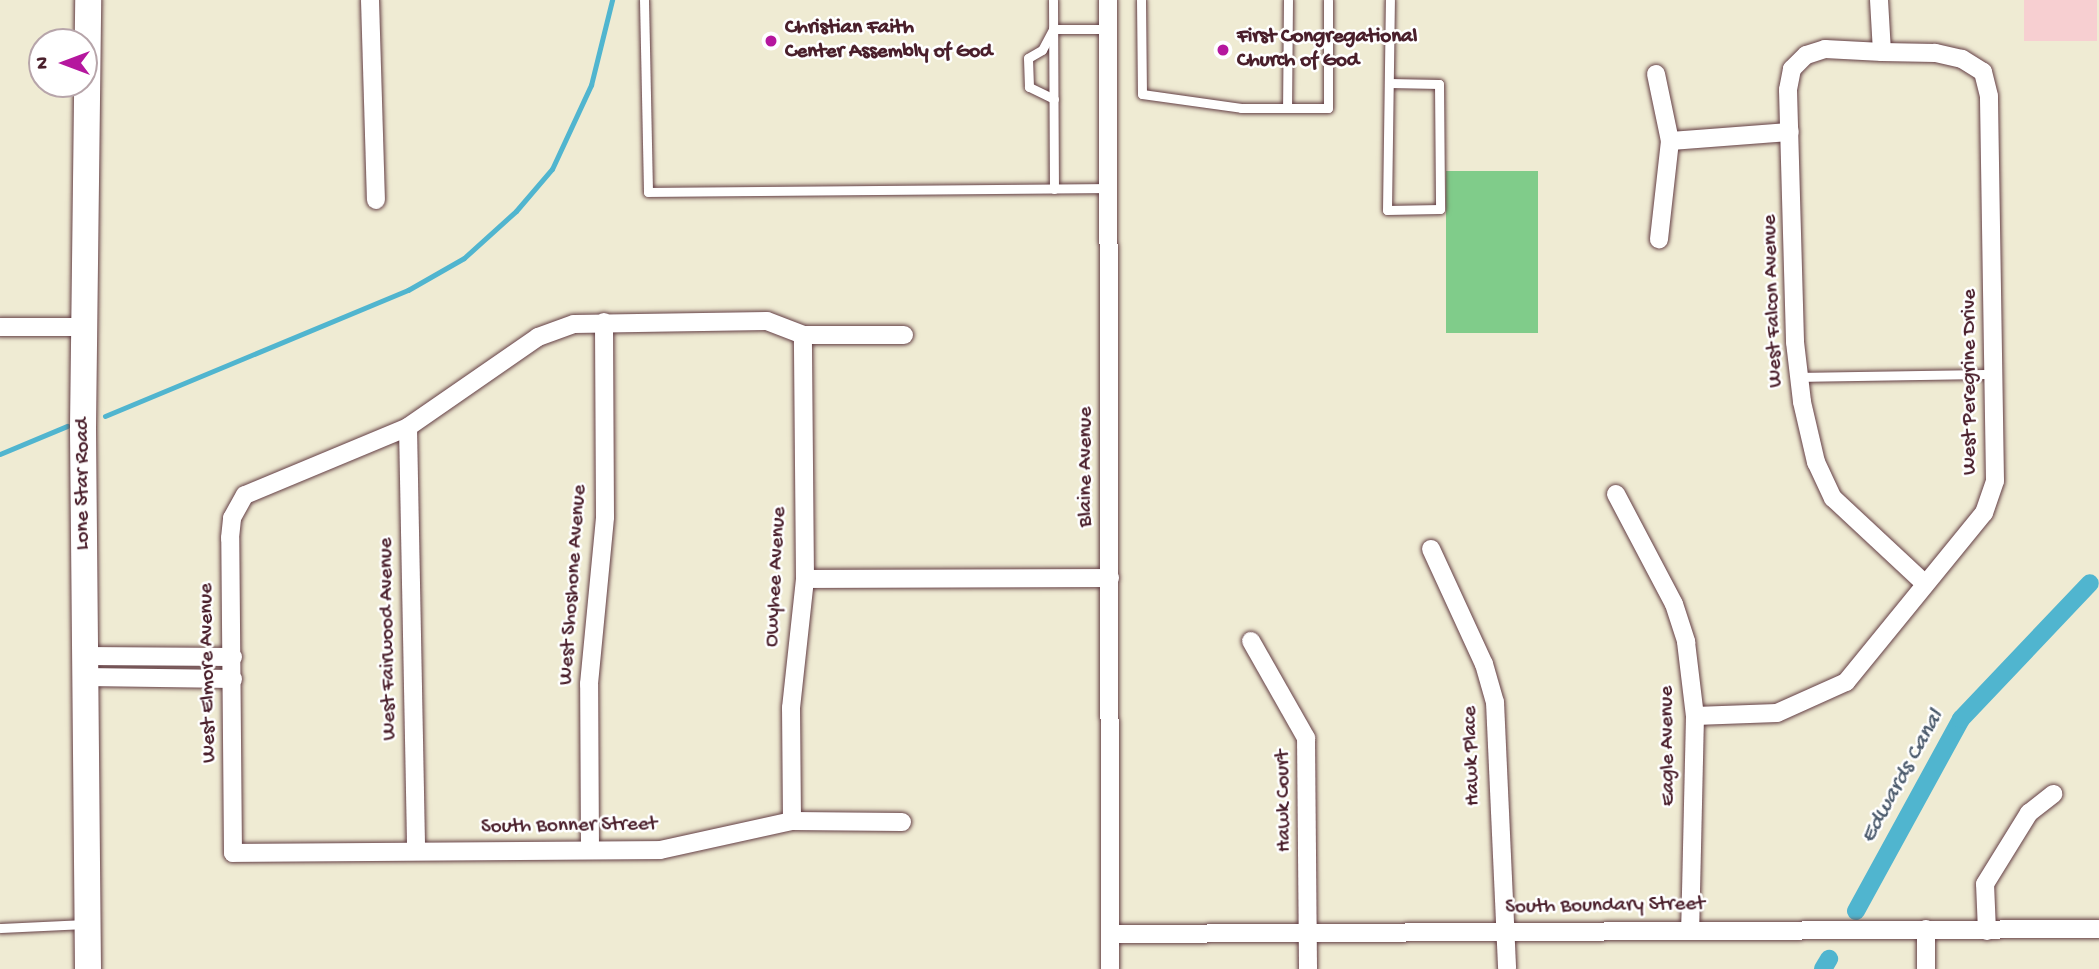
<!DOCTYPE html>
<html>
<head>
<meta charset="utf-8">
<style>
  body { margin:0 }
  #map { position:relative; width:2099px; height:969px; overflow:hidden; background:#efebd3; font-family:"Gochi Hand",sans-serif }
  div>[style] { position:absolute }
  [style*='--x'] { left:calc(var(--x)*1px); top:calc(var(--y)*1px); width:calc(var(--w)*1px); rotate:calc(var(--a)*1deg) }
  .built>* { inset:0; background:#f7cfd1; transform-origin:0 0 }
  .green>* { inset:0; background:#80cc8a; transform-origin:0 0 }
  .stream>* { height:5px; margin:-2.5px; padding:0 2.5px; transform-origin:2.5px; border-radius:2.5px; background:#50b5cf }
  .canal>* { height:18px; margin:-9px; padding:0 9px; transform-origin:9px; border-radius:9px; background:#50b5cf }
  .roads { filter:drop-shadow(0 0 2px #633e44) drop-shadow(0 0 2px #633e44) }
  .lane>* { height:9px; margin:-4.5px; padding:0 4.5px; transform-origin:4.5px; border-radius:4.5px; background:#fff }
  .street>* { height:18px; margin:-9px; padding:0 9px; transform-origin:9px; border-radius:9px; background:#fff }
  .secondary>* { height:26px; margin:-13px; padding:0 13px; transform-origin:13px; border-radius:13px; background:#fff }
  .dots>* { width:19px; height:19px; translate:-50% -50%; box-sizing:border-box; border:4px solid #fff; border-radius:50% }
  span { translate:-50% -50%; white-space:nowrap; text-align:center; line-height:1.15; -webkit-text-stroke:5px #fff; paint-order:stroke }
  .poi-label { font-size:21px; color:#4a1f2b; font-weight:700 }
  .left { translate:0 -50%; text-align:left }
  .street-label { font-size:21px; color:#4a1f2b }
  .water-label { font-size:23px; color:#4c5b6d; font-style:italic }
  .north { position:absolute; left:28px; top:28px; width:70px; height:70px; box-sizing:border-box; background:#fff; border:2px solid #b7a5aa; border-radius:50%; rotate:270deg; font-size:19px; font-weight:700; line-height:28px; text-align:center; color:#4a1f2b }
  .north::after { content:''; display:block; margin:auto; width:24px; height:32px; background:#b5179e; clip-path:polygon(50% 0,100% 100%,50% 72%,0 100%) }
</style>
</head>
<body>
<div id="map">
  <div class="built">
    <div style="left:2024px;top:0;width:73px;height:41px"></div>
  </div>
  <div class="green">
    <div style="left:1446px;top:171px;width:92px;height:162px"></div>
  </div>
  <div class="stream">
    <div style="--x:105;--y:416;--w:328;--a:-22.6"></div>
    <div style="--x:408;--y:290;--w:64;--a:-29.7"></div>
    <div style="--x:464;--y:258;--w:70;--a:-42.1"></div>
    <div style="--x:516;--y:211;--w:55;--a:-49.4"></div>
    <div style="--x:552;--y:169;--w:93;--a:-65.1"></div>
    <div style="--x:591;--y:85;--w:88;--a:-76.1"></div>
    <div style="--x:0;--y:454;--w:73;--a:-22.7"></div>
  </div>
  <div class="canal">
    <div style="--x:1856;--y:911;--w:219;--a:-61.3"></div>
    <div style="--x:1961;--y:719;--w:187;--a:-46.5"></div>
    <div style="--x:1823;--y:969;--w:12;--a:-59"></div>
  </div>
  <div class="roads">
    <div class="lane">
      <div style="--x:644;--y:0;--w:192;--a:88.8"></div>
      <div style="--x:648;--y:192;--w:461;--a:-0.5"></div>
      <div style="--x:1053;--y:0;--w:189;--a:89.7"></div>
      <div style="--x:1141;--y:0;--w:94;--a:89.4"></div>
      <div style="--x:1142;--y:94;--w:100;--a:8"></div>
      <div style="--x:1241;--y:108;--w:46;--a:0"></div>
      <div style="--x:1288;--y:0;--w:108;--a:90.5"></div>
      <div style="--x:1287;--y:108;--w:41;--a:0"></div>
      <div style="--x:1328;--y:108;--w:108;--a:-90"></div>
      <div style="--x:1389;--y:83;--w:50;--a:1.1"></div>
      <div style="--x:1439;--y:84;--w:125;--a:89.5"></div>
      <div style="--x:1440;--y:209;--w:53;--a:178.9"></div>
      <div style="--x:1387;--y:210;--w:210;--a:-89.2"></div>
      <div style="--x:1054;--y:99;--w:28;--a:-154"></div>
      <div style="--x:1029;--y:87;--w:29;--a:-92"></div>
      <div style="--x:1028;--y:58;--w:16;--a:-30"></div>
      <div style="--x:1042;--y:50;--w:24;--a:-62"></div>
      <div style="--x:1053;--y:29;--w:55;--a:0"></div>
      <div style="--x:1799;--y:377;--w:196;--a:-0.9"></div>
      <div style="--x:0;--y:928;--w:86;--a:-2.7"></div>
    </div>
    <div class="street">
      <div style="--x:370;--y:0;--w:200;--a:88.3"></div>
      <div style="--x:1108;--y:0;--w:969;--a:89.88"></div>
      <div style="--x:1882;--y:52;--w:57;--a:-177"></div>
      <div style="--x:1825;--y:49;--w:20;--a:162"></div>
      <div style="--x:1806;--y:55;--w:20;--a:135"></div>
      <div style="--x:1792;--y:69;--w:21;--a:101"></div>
      <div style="--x:1788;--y:90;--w:252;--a:88.4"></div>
      <div style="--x:1795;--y:342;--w:60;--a:83.3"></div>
      <div style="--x:1802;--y:402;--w:62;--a:76.9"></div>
      <div style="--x:1816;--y:462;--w:40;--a:65"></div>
      <div style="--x:1833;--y:498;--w:125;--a:43"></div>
      <div style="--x:1656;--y:74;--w:68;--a:78.2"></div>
      <div style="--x:1670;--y:141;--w:99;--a:96.4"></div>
      <div style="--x:1670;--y:141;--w:120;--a:-4.3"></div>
      <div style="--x:0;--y:327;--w:84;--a:0"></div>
      <div style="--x:408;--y:427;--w:424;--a:88.9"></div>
      <div style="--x:1616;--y:494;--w:124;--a:62.2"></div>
      <div style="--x:1674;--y:604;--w:40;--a:72"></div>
      <div style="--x:1686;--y:642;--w:75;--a:83.1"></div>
      <div style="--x:1695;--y:716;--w:213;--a:91.3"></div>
      <div style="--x:1431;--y:549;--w:127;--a:65.3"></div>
      <div style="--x:1484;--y:664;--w:40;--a:74"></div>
      <div style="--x:1495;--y:702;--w:267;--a:87.4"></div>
      <div style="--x:805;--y:579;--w:305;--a:-0.2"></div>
      <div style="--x:1251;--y:641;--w:112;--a:60.4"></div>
      <div style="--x:1306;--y:738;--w:231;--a:89.5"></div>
      <div style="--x:85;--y:656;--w:148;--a:0.4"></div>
      <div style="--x:85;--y:677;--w:148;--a:0.8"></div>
      <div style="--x:1695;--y:716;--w:82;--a:-2.1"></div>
      <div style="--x:1777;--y:713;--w:76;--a:-24.2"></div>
      <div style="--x:1846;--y:682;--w:218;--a:-50.8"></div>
      <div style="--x:1984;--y:513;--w:34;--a:-71"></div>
      <div style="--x:1995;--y:481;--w:385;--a:-90.9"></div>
      <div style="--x:1989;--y:96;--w:25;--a:-104"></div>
      <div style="--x:1983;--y:72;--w:25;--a:-148"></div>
      <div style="--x:1962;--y:59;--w:28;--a:-167"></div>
      <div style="--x:1935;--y:53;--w:53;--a:-178.9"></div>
      <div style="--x:1882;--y:52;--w:52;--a:-93.3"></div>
      <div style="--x:792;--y:821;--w:113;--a:-90.5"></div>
      <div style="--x:791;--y:708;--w:130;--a:-83.8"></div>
      <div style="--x:805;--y:579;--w:244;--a:-90.5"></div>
      <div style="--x:902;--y:822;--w:110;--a:-179.5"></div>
      <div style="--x:792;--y:821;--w:135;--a:167.6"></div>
      <div style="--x:660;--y:850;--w:427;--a:179.6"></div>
      <div style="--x:233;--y:853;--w:315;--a:-90.5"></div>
      <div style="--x:230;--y:538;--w:20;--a:-84"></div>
      <div style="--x:232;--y:518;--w:26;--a:-61"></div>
      <div style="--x:245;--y:495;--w:177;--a:-22.6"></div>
      <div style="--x:408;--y:427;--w:158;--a:-34.7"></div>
      <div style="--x:538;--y:337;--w:38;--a:-20"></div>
      <div style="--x:574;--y:324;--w:193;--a:-0.9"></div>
      <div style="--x:767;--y:321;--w:39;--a:21"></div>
      <div style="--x:803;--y:335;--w:101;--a:0"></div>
      <div style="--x:590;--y:850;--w:166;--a:-90.3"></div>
      <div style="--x:589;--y:684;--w:168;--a:-84.5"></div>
      <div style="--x:605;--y:517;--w:195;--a:-90.3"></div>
      <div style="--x:1987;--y:931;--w:47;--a:-92.4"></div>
      <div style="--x:1985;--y:884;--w:84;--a:-58.2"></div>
      <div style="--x:2029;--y:813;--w:31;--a:-38"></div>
      <div style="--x:1111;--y:934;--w:988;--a:-0.29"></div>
      <div style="--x:1926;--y:969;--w:40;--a:-90"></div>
    </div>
    <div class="secondary">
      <div style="--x:88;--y:969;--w:542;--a:-90.53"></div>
      <div style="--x:83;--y:427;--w:427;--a:-89.3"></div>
    </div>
  </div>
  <div class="dots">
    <div style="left:771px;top:41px;background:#b5179e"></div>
    <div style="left:1223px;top:50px;background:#b5179e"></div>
  </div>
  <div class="poi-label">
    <span class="left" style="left:785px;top:41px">Christian Faith<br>Center Assembly of God</span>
    <span class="left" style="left:1237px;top:50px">First Congregational<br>Church of God</span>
  </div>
  <div class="street-label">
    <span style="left:1774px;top:301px;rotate:-92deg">West Falcon Avenue</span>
    <span style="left:1971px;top:382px;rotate:-90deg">West Peregrine Drive</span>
    <span style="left:1087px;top:467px;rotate:-90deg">Blaine Avenue</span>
    <span style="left:84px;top:484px;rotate:-90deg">Lone Star Road</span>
    <span style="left:777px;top:577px;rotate:-87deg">Owyhee Avenue</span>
    <span style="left:574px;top:585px;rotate:-86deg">West Shoshone Avenue</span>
    <span style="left:389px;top:639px;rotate:-91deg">West Fairwood Avenue</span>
    <span style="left:209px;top:673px;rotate:-91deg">West Elmore Avenue</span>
    <span style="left:1669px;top:746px;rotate:-91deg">Eagle Avenue</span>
    <span style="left:1473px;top:756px;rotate:-92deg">Hawk Place</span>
    <span style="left:1285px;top:801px;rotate:-91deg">Hawk Court</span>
    <span style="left:569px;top:827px;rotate:-1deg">South Bonner Street</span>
    <span style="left:1605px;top:907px;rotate:-1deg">South Boundary Street</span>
  </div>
  <div class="water-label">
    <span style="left:1903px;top:777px;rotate:-61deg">Edwards Canal</span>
  </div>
  <div class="north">N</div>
</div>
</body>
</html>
